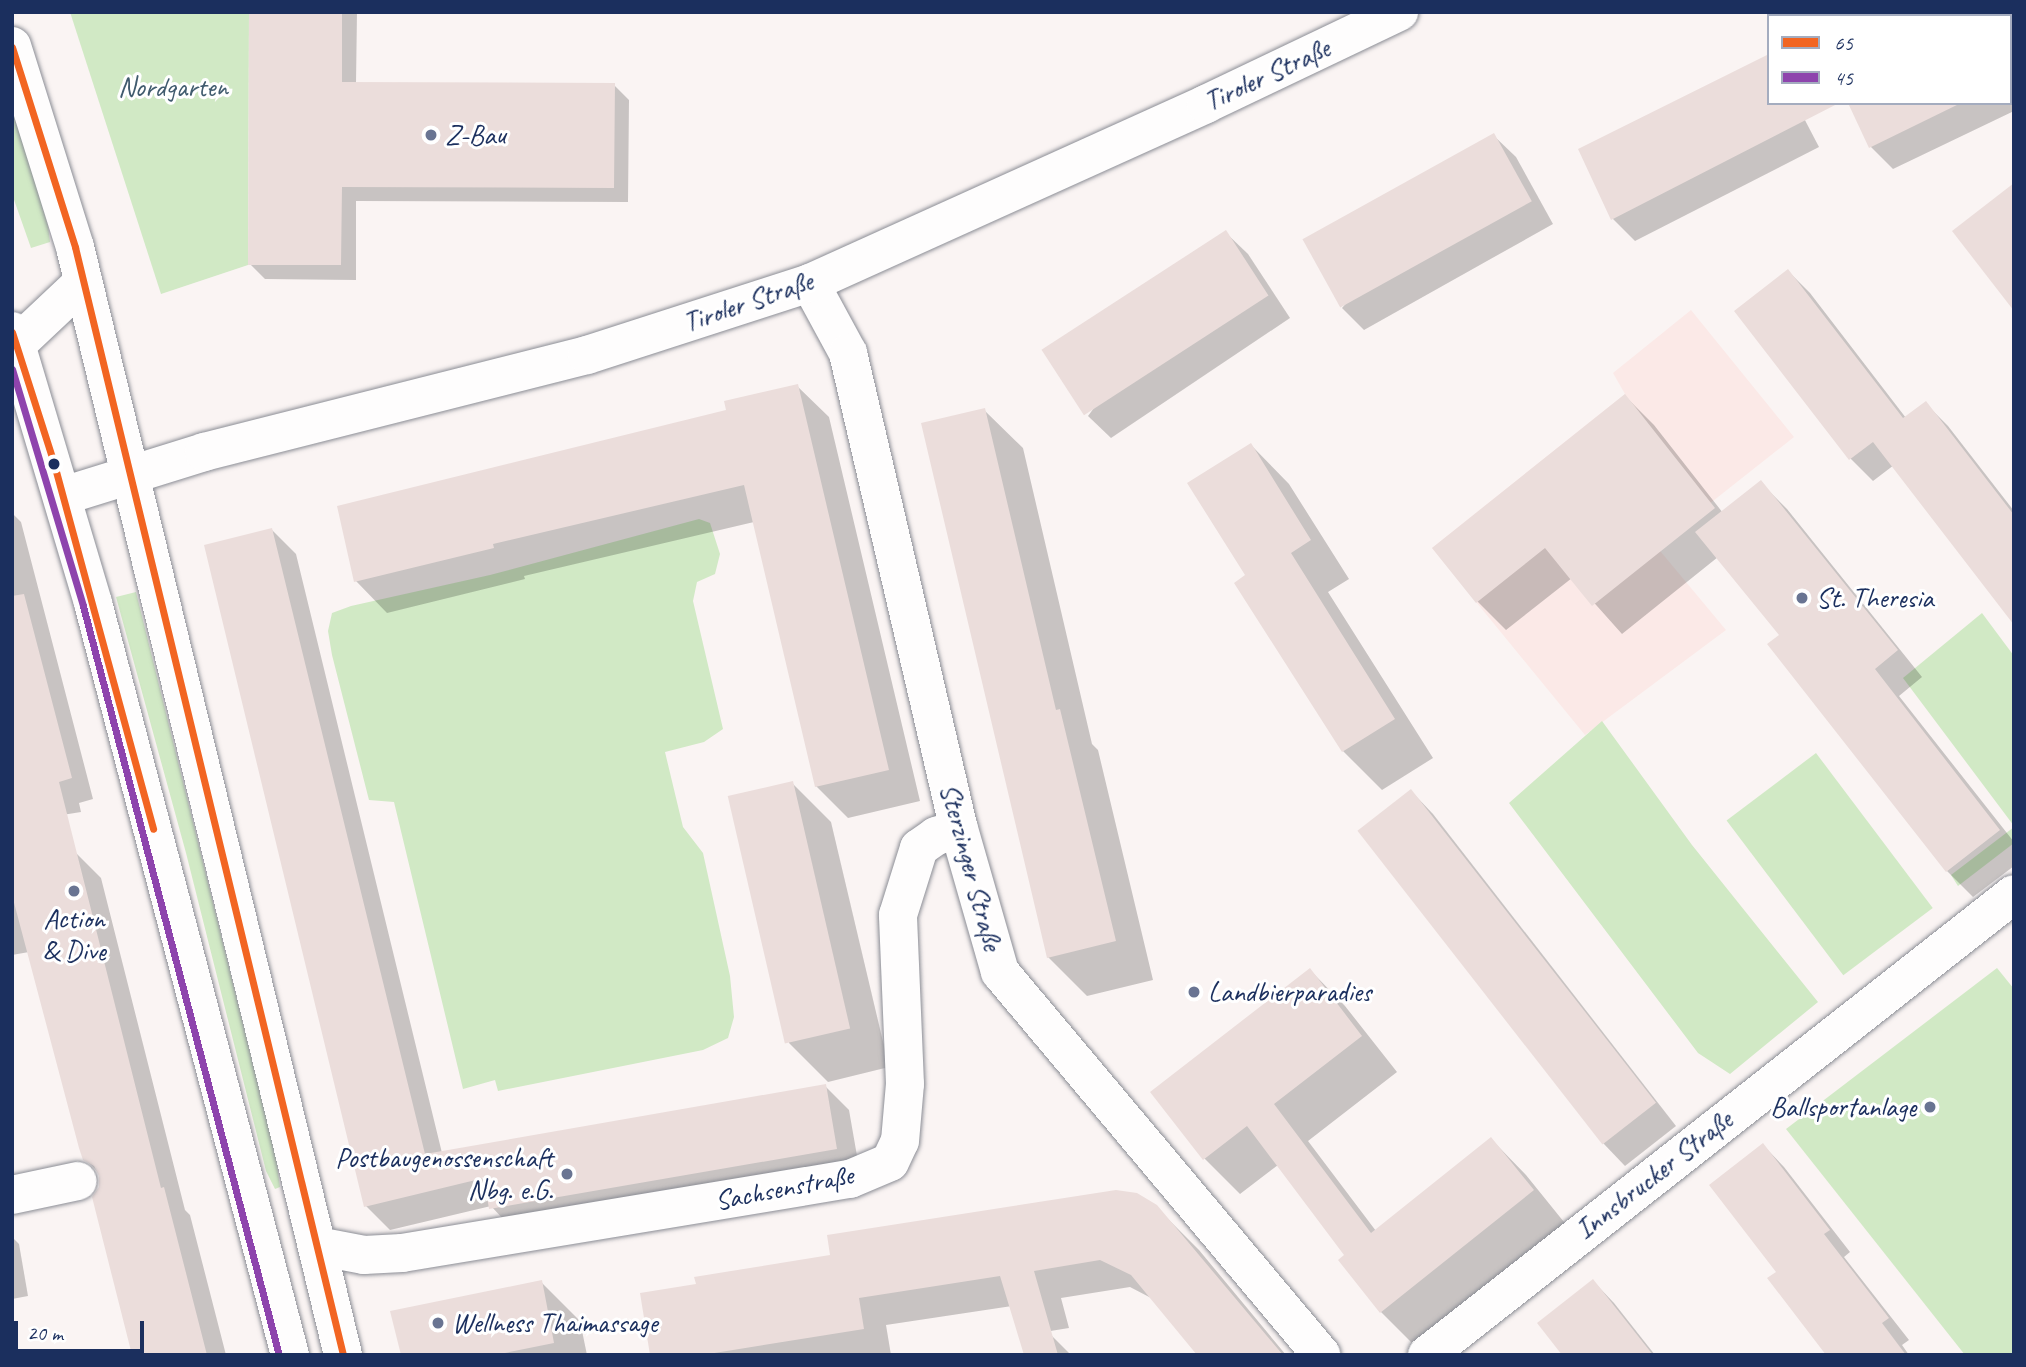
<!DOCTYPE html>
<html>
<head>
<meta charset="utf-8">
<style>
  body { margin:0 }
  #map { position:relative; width:2026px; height:1367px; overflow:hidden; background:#faf4f3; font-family:Caveat,sans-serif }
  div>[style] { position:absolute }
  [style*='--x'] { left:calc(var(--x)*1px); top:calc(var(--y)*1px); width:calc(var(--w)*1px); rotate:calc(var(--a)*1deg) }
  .built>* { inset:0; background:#fbe9e7 }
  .green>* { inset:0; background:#d1e9c5; transform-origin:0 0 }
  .shadow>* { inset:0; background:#0003 }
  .building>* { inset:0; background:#ebdddb; transform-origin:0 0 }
  .roads { filter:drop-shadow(0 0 2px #8b8d95) drop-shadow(0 0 2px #8b8d95) }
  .minor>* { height:38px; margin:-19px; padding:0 19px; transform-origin:19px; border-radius:19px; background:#fefdfd }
  .primary>* { height:38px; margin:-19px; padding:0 19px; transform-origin:19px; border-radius:19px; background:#fefdfd }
  .bus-1>* { height:7px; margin:-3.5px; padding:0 3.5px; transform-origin:3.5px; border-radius:3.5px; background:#f26522 }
  .bus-2>* { height:7px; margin:-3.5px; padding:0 3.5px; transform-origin:3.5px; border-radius:3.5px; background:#8e44ad }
  .dots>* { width:19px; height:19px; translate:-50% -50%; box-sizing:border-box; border:4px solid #fff; border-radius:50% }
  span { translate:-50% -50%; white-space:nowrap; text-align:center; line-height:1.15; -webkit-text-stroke:6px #fff; paint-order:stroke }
  .street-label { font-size:28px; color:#1b2f5e }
  .park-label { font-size:28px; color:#405b6e }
  .poi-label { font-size:28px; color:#1b2f5e }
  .left { translate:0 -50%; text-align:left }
  .right { translate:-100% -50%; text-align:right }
  .frame { position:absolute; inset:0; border:14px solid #1b2f5e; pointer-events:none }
  .legend { position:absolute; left:1767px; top:14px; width:245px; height:91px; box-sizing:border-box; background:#fff; border:2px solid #a4acbf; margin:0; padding:9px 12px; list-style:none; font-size:21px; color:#1b2f5e }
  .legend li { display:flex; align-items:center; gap:14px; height:35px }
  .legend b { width:35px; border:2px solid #a4acbf }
  .scale { position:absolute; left:14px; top:1321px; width:130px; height:32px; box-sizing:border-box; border:4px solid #1b2f5e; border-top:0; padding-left:9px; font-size:21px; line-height:24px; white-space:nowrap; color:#1b2f5e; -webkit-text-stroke:5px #fff; paint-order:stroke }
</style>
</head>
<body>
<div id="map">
  <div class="built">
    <div style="clip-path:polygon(1691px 310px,1794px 437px,1656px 546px,1726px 630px,1585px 735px,1432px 548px,1625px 394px,1613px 373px)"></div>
  </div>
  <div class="green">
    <div style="clip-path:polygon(70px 12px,249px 12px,248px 265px,161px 294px)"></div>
    <div style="clip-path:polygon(12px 102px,48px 226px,50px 242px,31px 248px,12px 194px)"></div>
    <div style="clip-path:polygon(699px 519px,710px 523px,720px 554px,715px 574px,697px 582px,693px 601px,723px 729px,704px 742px,665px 752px,683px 827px,703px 853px,730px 976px,734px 1017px,728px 1038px,703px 1050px,498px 1091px,495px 1080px,463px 1089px,394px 802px,369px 800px,332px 655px,328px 631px,332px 613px,351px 606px,490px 575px)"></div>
    <div style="clip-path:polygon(136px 592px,276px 1157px,280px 1187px,275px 1189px,266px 1171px,186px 853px,116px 597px)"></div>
    <div style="clip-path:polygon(1982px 613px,2014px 656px,2014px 826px,1903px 678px)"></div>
    <div style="clip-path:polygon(1602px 721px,1692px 845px,1818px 1002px,1730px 1074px,1698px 1053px,1509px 803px)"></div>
    <div style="left:1816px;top:753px;width:194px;height:112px;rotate:53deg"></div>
    <div style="clip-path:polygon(2014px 827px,2014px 843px,1958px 886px,1951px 875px)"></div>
    <div style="clip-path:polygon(1997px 968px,2014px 989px,2014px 1355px,1965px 1355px,1786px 1129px)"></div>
  </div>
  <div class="shadow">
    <div style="clip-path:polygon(251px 12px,357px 12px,356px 84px,614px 85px,629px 100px,628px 202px,356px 201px,356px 280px,265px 279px,250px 264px)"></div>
    <div style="clip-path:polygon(1974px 12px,2014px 12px,2014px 111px,1893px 169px,1871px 147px,1850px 103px,2010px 103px,2010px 16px,1967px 16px)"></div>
    <div style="clip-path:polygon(1769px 103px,1796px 103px,1819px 147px,1635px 241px,1613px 219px,1580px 150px)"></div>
    <div style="clip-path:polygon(1493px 135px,1516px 157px,1553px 224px,1364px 330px,1342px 308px)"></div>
    <div style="clip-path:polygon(1225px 232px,1248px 254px,1290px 318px,1111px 438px,1088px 416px)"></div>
    <div style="clip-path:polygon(1788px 271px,1810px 293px,1906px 418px,1926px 404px,1948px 426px,2014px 511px,2014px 621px,1894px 465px,1873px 481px,1851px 459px,1736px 311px)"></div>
    <div style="clip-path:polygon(797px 386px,829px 417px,920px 801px,848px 818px,816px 786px,754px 522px,524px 576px,525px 579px,387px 613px,356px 581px,728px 412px)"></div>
    <div style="clip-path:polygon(1625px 396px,1654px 425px,1723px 513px,1761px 483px,1787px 509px,1922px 677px,1899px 696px,2014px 842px,2014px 866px,1973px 897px,1947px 871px,1769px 644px,1781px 635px,1718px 557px,1622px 634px,1572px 578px,1506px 630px,1478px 602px,1435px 549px)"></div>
    <div style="clip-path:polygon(984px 410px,1023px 448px,1092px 744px,1098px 750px,1153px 980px,1087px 996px,1048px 957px)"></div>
    <div style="clip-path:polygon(1251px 445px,1289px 484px,1349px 579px,1328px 592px,1433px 758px,1382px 790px,1343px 751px)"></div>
    <div style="clip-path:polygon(12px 513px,21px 522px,93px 799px,79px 803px,81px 812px,12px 823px)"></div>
    <div style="clip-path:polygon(272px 530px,296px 554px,442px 1153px,825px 1086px,849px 1110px,860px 1173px,515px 1232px,491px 1206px,390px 1230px,366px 1206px)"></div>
    <div style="clip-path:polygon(792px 783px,831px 822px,889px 1067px,828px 1082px,789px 1043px)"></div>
    <div style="clip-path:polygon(1411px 791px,1433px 814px,1676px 1126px,1625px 1166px,1603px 1143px,1360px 831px)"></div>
    <div style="clip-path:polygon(75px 852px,101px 878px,185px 1210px,190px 1215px,226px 1355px,134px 1355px,101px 1188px,101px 1175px,85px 1159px,29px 952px,12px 955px,12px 863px)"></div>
    <div style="clip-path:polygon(1310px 970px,1345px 1006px,1397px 1072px,1308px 1141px,1376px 1231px,1491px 1139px,1526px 1175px,1568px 1227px,1417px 1348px,1381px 1312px,1340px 1261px,1346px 1256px,1278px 1165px,1240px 1194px,1204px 1158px)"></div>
    <div style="clip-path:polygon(1763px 1145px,1784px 1167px,1850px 1252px,1844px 1257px,1909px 1340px,1902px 1345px,1909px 1355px,1828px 1355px,1779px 1272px)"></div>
    <div style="clip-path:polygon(1155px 1206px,1199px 1250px,1286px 1355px,1200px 1355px,1153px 1299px,1130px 1287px,1061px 1298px,1069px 1328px,1038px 1333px,1012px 1306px,886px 1325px,891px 1355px,652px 1355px)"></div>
    <div style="clip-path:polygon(12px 1237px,19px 1244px,28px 1296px,12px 1299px)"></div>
    <div style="clip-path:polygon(1593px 1281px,1614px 1303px,1655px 1355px,1564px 1355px)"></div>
    <div style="clip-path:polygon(541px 1282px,580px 1321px,587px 1355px,403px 1355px)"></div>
    <div style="clip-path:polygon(1051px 1335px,1071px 1355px,1025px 1355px)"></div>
  </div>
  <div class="building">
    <div style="clip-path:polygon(249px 12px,342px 12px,342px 82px,615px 83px,614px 188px,342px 187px,341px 265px,248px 265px)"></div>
    <div style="clip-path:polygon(1769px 54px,1769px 103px,1839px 103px,1611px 220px,1578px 149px)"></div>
    <div style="clip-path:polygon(1848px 103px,1961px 103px,1869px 148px)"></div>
    <div style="left:1494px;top:133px;width:78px;height:219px;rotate:61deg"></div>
    <div style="clip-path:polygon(2014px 183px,2014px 311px,1952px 231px)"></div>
    <div style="left:1226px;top:230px;width:78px;height:220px;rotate:57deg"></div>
    <div style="clip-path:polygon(1788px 269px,1903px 418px,1926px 401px,2014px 515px,2014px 625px,1873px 442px,1849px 460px,1734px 311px)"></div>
    <div style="clip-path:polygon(798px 384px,889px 770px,815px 787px,744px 485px,493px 544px,494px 548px,354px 582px,337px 506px,726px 410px,724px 401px)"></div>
    <div style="clip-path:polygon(1625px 394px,1715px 508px,1592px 606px,1545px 548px,1476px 603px,1432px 548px)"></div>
    <div style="clip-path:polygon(985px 408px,1056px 710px,1060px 709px,1116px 941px,1047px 958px,921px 423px)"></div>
    <div style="clip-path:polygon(1251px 443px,1311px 540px,1291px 553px,1395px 719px,1342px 752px,1234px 583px,1245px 575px,1187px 483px)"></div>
    <div style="clip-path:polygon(1761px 480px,1898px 650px,1875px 669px,2000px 830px,1946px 872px,1767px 644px,1779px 635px,1695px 532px)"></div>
    <div style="clip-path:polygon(272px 528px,425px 1154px,826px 1084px,837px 1149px,489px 1209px,484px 1178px,364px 1207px,204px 545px)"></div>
    <div style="clip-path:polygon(24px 594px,72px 778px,59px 782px,161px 1188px,164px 1187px,207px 1355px,132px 1355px,92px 1197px,99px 1187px,99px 1176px,94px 1166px,83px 1160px,79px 1148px,12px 895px,12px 596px)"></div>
    <div style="left:793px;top:781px;width:254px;height:67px;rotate:77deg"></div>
    <div style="left:1411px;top:789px;width:398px;height:68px;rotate:52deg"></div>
    <div style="clip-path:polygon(1310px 968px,1362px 1036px,1274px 1104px,1371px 1233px,1491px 1137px,1534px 1190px,1380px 1313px,1338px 1260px,1344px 1255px,1247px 1126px,1203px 1160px,1150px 1092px)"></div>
    <div style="clip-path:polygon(1763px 1143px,1830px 1230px,1824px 1234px,1889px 1318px,1882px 1323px,1906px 1355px,1826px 1355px,1767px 1278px,1776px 1272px,1709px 1185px)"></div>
    <div style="clip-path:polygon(1116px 1190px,1137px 1193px,1157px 1205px,1283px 1355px,1197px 1355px,1131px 1275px,1100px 1260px,1034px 1271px,1058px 1355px,1024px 1355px,1000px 1276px,859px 1298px,864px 1329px,702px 1355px,650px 1355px,640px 1293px,696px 1284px,694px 1277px,830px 1255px,827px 1235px)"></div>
    <div style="clip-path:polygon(1593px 1279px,1653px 1355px,1562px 1355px,1537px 1323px)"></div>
    <div style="clip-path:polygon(542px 1280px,554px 1343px,495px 1355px,401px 1355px,390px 1311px)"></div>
  </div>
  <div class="roads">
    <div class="minor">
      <div style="--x:810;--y:283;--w:80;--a:61.5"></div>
      <div style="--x:848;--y:353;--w:489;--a:76.9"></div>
      <div style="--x:959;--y:829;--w:149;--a:74"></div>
      <div style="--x:1000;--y:972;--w:500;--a:50"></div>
      <div style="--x:12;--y:349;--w:98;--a:-43.3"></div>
      <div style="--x:63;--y:496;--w:148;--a:-17.3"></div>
      <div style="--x:204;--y:452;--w:395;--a:-14.2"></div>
      <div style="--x:587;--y:355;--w:234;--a:-17.9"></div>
      <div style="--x:810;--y:283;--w:435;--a:-24.3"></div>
      <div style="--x:1206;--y:104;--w:214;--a:-25.5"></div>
      <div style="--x:12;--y:1195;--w:67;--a:-12"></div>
      <div style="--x:317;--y:1246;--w:48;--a:10.8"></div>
      <div style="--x:364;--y:1255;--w:38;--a:-3"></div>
      <div style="--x:402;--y:1253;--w:454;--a:-9.4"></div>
      <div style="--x:850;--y:1179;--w:43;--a:-23"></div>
      <div style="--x:890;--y:1162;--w:23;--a:-65"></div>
      <div style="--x:900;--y:1141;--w:57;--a:-85"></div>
      <div style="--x:905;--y:1084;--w:169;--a:-92.4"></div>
      <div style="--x:898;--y:915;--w:70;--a:-72.6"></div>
      <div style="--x:919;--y:848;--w:21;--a:-35"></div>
      <div style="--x:936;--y:836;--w:24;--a:-17"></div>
      <div style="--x:1427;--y:1355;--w:746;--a:-38.14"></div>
    </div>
    <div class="primary">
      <div style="--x:12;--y:46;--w:211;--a:72.6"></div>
      <div style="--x:75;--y:247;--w:1140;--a:76.4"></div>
      <div style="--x:12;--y:331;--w:284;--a:73.4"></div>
      <div style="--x:93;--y:603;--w:777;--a:75.32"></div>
    </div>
  </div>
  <div class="bus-1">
    <div style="--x:12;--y:47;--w:210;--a:72.5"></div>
    <div style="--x:75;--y:247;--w:1140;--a:76.4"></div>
    <div style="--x:12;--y:332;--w:139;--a:72.3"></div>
    <div style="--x:54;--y:464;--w:378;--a:74.8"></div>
  </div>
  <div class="bus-2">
    <div style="--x:12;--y:369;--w:247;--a:73.3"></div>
    <div style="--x:83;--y:606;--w:774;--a:75.34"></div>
  </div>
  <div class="dots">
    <div style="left:431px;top:135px;background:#697492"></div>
    <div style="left:54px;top:464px;background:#1b2f5e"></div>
    <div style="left:1802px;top:598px;background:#697492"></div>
    <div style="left:74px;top:891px;background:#697492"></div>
    <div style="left:1194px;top:992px;background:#697492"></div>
    <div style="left:1930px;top:1107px;background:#697492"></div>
    <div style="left:567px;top:1174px;background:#697492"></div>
    <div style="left:438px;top:1323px;background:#697492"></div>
  </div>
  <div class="street-label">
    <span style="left:1267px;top:75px;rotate:-25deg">Tiroler Straße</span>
    <span style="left:748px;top:302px;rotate:-19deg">Tiroler Straße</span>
    <span style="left:971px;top:867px;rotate:75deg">Sterzinger Straße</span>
    <span style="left:1654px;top:1175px;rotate:-38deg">Innsbrucker Straße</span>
    <span style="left:784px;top:1188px;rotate:-11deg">Sachsenstraße</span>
  </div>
  <div class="park-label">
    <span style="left:173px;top:87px">Nordgarten</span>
  </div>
  <div class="poi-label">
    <span class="left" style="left:445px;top:135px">Z-Bau</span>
    <span class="left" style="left:1816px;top:598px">St. Theresia</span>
    <span style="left:74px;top:935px">Action<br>&amp; Dive</span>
    <span class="left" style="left:1208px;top:992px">Landbierparadies</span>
    <span class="right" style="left:1916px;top:1107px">Ballsportanlage</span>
    <span class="right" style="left:553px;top:1174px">Postbaugenossenschaft<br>Nbg. e.G.</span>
    <span class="left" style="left:452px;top:1323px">Wellness Thaimassage</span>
  </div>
  <div class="frame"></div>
  <ul class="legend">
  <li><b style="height:9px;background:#f26522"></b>65</li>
  <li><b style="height:9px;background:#8e44ad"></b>45</li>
  </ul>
  <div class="scale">20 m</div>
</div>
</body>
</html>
